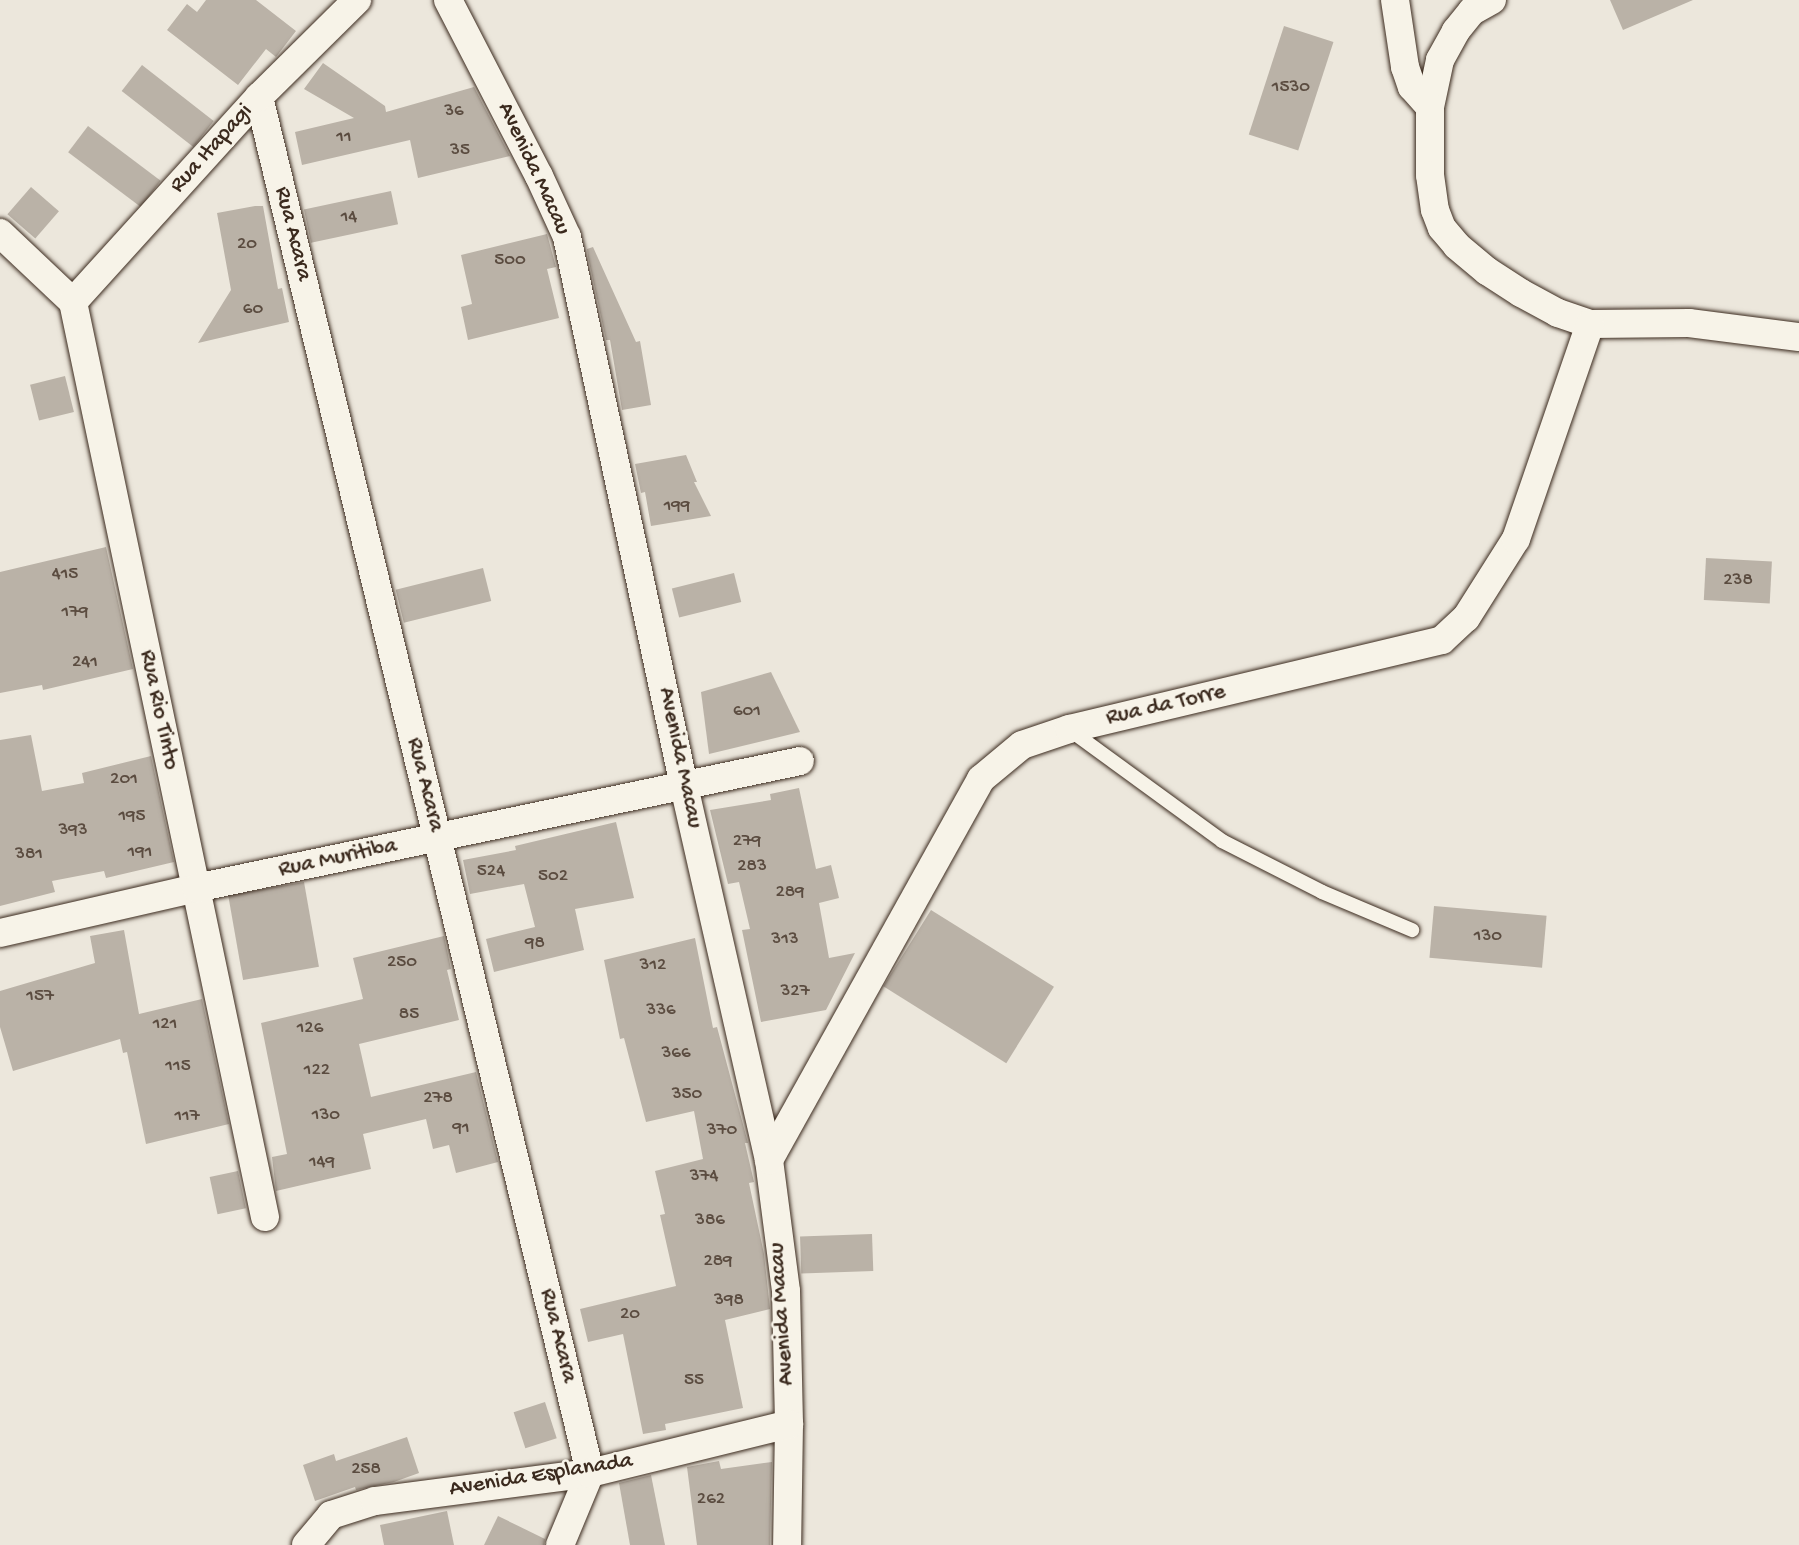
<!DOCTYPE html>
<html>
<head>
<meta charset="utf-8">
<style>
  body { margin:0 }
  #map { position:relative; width:1799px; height:1545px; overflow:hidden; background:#ece7dc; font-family:"Gochi Hand",sans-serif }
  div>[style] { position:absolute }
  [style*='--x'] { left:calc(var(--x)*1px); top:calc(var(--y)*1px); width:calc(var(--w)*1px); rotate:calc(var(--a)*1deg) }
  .building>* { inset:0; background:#bab2a7; transform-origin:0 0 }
  .roads { filter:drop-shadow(0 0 2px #3b2a1e) drop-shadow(0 0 2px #3b2a1e) }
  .lane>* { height:14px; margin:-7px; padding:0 7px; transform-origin:7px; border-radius:7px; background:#f7f3e8 }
  .street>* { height:28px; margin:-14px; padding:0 14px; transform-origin:14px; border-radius:14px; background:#f7f3e8 }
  span { translate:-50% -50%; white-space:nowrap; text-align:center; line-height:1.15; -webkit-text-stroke:5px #f7f3e8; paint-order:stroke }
  .number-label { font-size:19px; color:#5b4c40 }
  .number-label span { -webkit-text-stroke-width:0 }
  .street-label { font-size:23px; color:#3b2a1e }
</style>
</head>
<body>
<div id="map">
  <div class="building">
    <div style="clip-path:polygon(206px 0,256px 0,296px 31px,276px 57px,266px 49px,238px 85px,167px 30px,187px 4px,197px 12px)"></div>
    <div style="clip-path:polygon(1610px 0,1693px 0,1623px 30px)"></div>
    <div style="left:1284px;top:26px;width:52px;height:114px;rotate:18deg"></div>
    <div style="clip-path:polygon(323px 63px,385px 106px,386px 112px,474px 87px,510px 156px,418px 178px,410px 140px,302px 165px,295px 132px,354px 118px,304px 89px)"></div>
    <div style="left:142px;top:65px;width:91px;height:33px;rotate:38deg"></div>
    <div style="left:88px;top:126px;width:91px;height:33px;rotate:37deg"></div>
    <div style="left:31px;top:187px;width:37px;height:36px;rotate:41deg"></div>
    <div style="left:391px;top:191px;width:34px;height:89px;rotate:78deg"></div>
    <div style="clip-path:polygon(255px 206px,263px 206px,278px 289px,282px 288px,289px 322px,198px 343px,231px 290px,217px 213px)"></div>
    <div style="clip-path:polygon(547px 234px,556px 267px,547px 269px,559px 318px,468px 340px,461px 307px,472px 304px,461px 255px)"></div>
    <div style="clip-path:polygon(593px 247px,636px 342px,640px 341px,651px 405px,622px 410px,610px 340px,606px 340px,588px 257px,587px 249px)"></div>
    <div style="left:65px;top:376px;width:37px;height:36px;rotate:76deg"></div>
    <div style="clip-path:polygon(686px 455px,697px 482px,694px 482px,711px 516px,651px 526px,645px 492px,641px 493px,635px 464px)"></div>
    <div style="clip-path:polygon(106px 547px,133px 669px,43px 690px,42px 685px,0 693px,0 572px)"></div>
    <div style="left:1706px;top:558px;width:66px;height:42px;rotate:3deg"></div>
    <div style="left:483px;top:568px;width:34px;height:90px;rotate:76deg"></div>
    <div style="left:734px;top:573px;width:30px;height:64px;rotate:76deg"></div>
    <div style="clip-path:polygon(771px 672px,800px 732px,709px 754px,701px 692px)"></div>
    <div style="clip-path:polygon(31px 735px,42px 791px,84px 783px,82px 773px,151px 756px,174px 862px,106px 878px,104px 871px,52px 881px,55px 892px,0 906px,0 740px)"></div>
    <div style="clip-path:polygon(799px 788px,816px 869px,831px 865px,839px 898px,819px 903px,829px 958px,855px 953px,826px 1010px,761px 1022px,742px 930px,750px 929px,739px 882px,728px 884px,710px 810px,771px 800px,770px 794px)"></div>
    <div style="clip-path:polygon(616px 822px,634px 898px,575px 909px,584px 950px,494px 972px,486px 939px,535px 927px,524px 884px,470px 894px,463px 860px,516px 850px,515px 846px)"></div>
    <div style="left:304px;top:882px;width:86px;height:77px;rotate:80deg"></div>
    <div style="left:1434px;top:906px;width:113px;height:52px;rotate:5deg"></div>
    <div style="left:931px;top:910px;width:145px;height:90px;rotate:32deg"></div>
    <div style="clip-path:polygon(124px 930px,139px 1014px,202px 999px,229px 1124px,146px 1144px,127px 1052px,123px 1053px,120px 1039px,13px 1071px,0 1027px,0 991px,95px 963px,90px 936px)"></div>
    <div style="clip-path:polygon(444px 936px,451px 969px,447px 970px,459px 1020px,359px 1044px,371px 1097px,476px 1072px,498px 1162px,456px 1173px,449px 1145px,433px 1149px,426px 1119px,363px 1134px,371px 1169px,276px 1191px,272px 1157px,287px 1154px,261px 1023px,363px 999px,353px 958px)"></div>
    <div style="clip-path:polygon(695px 938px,713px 1028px,717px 1027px,748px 1143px,745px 1143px,754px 1182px,749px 1183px,764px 1254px,770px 1309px,725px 1320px,743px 1408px,665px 1424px,666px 1430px,643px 1434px,623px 1334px,588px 1342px,580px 1309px,676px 1286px,660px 1215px,665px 1214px,655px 1171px,703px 1159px,694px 1111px,646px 1122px,624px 1038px,620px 1039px,604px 960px)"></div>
    <div style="left:238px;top:1171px;width:38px;height:29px;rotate:78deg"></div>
    <div style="left:872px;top:1234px;width:37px;height:72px;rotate:88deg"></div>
    <div style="left:545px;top:1402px;width:38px;height:33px;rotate:72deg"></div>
    <div style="clip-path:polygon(407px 1437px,419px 1473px,394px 1482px,356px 1490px,355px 1487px,315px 1501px,303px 1465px,334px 1454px,336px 1461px)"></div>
    <div style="clip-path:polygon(719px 1461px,721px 1469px,772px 1462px,770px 1545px,697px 1545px,687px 1467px)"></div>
    <div style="clip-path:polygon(651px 1475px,665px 1545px,630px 1545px,619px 1483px)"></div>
    <div style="clip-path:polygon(447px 1511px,454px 1545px,384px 1545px,380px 1525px)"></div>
    <div style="clip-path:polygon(498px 1516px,545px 1539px,544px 1545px,484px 1545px)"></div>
  </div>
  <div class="roads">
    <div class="lane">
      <div style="--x:1070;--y:730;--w:188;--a:36.1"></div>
      <div style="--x:1222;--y:841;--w:112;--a:27"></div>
      <div style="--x:1322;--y:892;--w:98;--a:22.9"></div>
    </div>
    <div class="street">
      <div style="--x:448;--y:0;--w:198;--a:62.7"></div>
      <div style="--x:539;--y:176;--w:67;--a:65.3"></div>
      <div style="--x:567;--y:237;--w:561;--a:77.97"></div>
      <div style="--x:684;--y:786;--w:384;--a:77.2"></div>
      <div style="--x:769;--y:1160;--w:132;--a:82.6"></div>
      <div style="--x:786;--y:1291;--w:133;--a:88.7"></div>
      <div style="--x:789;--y:1424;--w:121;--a:90.9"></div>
      <div style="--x:1395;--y:0;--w:68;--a:81.5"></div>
      <div style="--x:1405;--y:67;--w:21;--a:71"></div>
      <div style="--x:1412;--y:87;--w:27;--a:48"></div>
      <div style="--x:1492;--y:0;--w:23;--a:151"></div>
      <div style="--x:1472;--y:11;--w:26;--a:129"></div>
      <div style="--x:1456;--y:31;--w:33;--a:119"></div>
      <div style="--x:1440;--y:60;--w:48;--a:102"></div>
      <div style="--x:1430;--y:107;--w:68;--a:90"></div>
      <div style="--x:1430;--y:175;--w:35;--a:82"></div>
      <div style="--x:1435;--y:210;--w:19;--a:69"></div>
      <div style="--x:1442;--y:228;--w:23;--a:50"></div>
      <div style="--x:1457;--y:246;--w:39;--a:40"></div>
      <div style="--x:1487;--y:271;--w:40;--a:32.9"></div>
      <div style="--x:1521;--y:293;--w:42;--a:28.4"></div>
      <div style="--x:1558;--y:313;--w:34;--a:19"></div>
      <div style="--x:1590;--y:324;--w:99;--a:-0.6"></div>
      <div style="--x:1689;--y:323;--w:111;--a:7.3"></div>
      <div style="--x:259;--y:97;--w:1415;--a:76.47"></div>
      <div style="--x:590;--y:1473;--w:78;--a:112.6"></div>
      <div style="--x:0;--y:233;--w:100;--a:43.4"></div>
      <div style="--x:73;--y:302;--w:935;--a:78.15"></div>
      <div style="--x:73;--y:302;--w:277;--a:-47.8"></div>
      <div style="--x:259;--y:97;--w:138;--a:-44.7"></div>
      <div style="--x:0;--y:933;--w:201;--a:-12.9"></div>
      <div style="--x:196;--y:888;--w:617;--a:-11.87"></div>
      <div style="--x:769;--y:1160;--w:436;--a:-60.9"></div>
      <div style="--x:981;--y:779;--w:53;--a:-39.7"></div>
      <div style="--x:1022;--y:745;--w:50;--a:-18.8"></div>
      <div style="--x:1069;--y:729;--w:383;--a:-13.4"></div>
      <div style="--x:1442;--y:640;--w:33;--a:-43"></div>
      <div style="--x:1466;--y:618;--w:93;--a:-57.7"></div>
      <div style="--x:1516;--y:539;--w:227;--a:-71"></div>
      <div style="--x:306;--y:1545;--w:39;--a:-50"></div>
      <div style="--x:331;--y:1515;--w:46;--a:-17.7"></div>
      <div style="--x:375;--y:1501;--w:217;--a:-7.4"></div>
      <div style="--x:590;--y:1473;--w:205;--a:-13.8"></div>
    </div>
  </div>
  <div class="number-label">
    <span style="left:1291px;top:88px">1530</span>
    <span style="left:454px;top:112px">36</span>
    <span style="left:344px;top:138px">11</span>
    <span style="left:460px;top:151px">35</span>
    <span style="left:349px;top:218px">14</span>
    <span style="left:247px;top:245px">20</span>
    <span style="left:510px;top:261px">500</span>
    <span style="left:253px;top:310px">60</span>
    <span style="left:677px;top:507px">199</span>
    <span style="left:65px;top:575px">415</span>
    <span style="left:1738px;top:581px">238</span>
    <span style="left:75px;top:613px">179</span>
    <span style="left:85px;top:663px">241</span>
    <span style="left:747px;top:712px">601</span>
    <span style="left:124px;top:780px">201</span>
    <span style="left:132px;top:817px">195</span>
    <span style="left:73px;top:831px">393</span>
    <span style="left:747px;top:842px">279</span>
    <span style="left:140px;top:853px">191</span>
    <span style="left:29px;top:855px">381</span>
    <span style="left:752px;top:867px">283</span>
    <span style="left:491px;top:872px">524</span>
    <span style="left:553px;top:877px">502</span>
    <span style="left:790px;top:893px">289</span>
    <span style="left:1488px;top:937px">130</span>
    <span style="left:785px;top:940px">313</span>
    <span style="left:535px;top:944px">98</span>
    <span style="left:402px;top:963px">250</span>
    <span style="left:653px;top:966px">312</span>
    <span style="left:795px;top:992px">327</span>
    <span style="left:40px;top:997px">157</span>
    <span style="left:661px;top:1011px">336</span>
    <span style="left:409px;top:1015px">85</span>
    <span style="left:165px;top:1025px">121</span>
    <span style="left:310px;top:1029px">126</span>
    <span style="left:676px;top:1054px">366</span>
    <span style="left:178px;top:1067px">115</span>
    <span style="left:317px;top:1071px">122</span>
    <span style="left:687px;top:1095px">350</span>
    <span style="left:438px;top:1099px">278</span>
    <span style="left:326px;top:1116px">130</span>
    <span style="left:187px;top:1117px">117</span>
    <span style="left:461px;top:1129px">91</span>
    <span style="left:722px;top:1131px">370</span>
    <span style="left:322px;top:1163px">149</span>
    <span style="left:704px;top:1177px">374</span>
    <span style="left:710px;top:1221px">386</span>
    <span style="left:718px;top:1262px">289</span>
    <span style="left:729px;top:1301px">398</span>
    <span style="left:630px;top:1315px">20</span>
    <span style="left:694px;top:1381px">55</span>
    <span style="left:366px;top:1470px">258</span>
    <span style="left:711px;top:1500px">262</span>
  </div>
  <div class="street-label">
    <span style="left:212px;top:149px;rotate:-48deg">Rua Itapagi</span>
    <span style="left:533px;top:169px;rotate:65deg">Avenida Macau</span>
    <span style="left:292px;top:234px;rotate:76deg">Rua Acara</span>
    <span style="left:1166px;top:706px;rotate:-13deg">Rua da Torre</span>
    <span style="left:158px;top:710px;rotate:78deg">Rua Rio Tinto</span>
    <span style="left:679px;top:758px;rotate:78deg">Avenida Macau</span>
    <span style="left:424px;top:785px;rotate:76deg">Rua Acara</span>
    <span style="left:338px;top:859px;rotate:-12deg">Rua Muritiba</span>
    <span style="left:783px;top:1314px;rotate:-94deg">Avenida Macau</span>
    <span style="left:557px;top:1336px;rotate:76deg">Rua Acara</span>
    <span style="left:541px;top:1476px;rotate:-9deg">Avenida Esplanada</span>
  </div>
</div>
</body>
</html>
